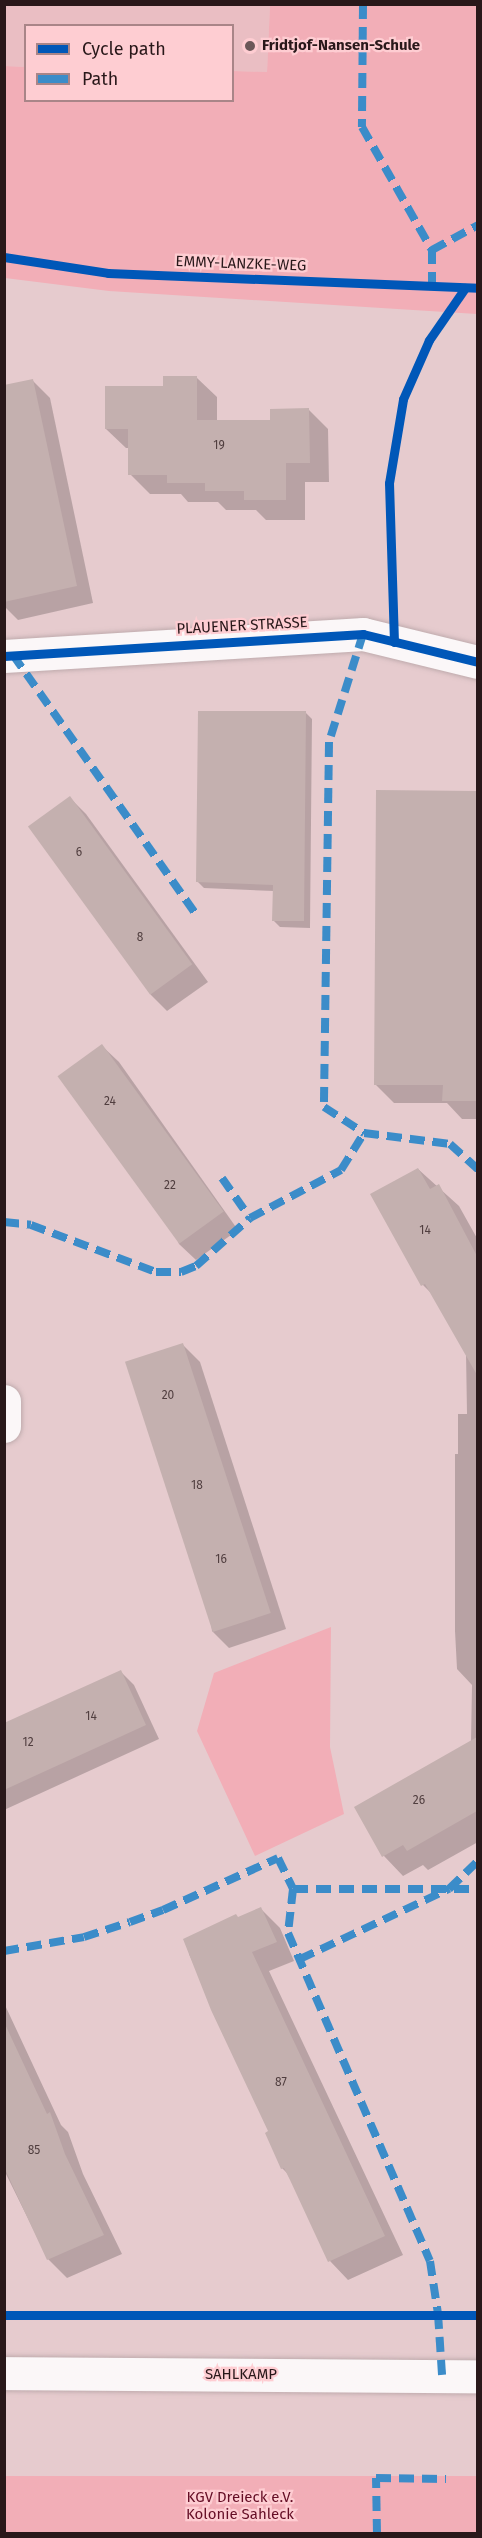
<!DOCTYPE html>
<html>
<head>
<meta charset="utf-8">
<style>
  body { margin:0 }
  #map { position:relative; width:482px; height:2538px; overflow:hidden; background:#e6cbce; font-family:"Fira Sans",sans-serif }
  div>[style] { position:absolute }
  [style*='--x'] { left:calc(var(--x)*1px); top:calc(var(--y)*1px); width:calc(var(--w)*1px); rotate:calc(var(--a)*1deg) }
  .built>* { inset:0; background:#eabec3 }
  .green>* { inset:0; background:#f2aeb7; transform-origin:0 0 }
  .shadow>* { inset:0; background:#0003 }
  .building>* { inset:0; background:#c4b0af; transform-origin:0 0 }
  .roads { filter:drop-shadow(0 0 2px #bfabad) drop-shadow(0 0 2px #bfabad) }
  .minor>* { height:33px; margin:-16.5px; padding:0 16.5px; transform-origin:16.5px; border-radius:16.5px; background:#fbf7f8 }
  .quiet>* { height:8px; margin-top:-4px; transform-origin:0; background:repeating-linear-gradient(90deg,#3b8cc9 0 15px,transparent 0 23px) }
  .cycleway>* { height:9px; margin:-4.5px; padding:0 4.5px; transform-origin:4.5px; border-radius:4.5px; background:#0057b8 }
  .dots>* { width:16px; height:16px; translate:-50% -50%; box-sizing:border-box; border:3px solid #fecdd2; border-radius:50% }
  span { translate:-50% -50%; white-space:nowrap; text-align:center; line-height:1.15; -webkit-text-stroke:4.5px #fecdd2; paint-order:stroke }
  .number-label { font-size:12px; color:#503e3f }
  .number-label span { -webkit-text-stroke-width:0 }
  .poi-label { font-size:15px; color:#29181a; font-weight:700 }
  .left { translate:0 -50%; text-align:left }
  .street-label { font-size:15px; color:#29181a }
  .park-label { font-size:15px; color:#650d25 }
  .frame { position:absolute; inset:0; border:6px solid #29181a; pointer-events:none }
  .legend { position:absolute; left:24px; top:24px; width:210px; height:78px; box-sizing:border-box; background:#fecdd2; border:2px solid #a98588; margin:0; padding:8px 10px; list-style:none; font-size:18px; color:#29181a }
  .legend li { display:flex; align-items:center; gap:12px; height:30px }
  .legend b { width:30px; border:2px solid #a98588 }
</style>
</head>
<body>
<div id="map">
  <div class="built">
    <div style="clip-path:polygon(5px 5px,270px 5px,267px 72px,233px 71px,232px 26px,26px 26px,25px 67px,5px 66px)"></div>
  </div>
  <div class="green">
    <div style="clip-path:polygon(270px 5px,477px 5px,477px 314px,109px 291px,5px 278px,5px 66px,25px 67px,26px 100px,232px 100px,233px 71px,267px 72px)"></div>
    <div style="clip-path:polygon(331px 1627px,330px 1747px,344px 1814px,255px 1856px,197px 1731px,214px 1673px)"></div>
    <div style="left:5px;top:2476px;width:472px;height:57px"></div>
  </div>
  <div class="shadow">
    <div style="clip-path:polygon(197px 378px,217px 397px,217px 421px,272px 421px,309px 410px,328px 429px,329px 482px,305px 482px,305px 520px,266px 520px,256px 510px,226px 510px,218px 502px,188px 502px,181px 494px,150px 494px,130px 474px,130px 448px,126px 448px,106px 429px,164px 388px)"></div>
    <div style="clip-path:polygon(32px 380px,50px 398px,93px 603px,18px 620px,4px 606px,4px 386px)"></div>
    <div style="clip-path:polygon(305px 712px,312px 719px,310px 928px,280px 927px,273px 920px,274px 891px,204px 888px,197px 881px)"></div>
    <div style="clip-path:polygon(378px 791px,478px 792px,478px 1119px,462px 1119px,447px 1103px,394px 1103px,375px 1084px)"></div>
    <div style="clip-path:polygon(70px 798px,86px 814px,208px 982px,167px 1011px,151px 995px)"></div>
    <div style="clip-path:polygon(102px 1046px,119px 1062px,238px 1230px,196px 1260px,179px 1244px)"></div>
    <div style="clip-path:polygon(418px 1169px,459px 1206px,478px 1240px,478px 1842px,428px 1870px,423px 1865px,403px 1876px,384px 1856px,356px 1808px,471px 1742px,472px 1685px,457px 1669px,455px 1631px,455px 1454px,458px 1454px,458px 1414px,467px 1414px,466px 1353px,434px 1296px,423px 1285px,372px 1195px)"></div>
    <div style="clip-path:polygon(183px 1345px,200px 1362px,286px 1629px,229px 1648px,212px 1631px)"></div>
    <div style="clip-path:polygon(121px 1672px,134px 1685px,159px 1739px,4px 1810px,4px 1725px)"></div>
    <div style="clip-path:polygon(261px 1909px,280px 1928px,294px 1961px,269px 1971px,403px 2255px,348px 2280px,330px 2261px,289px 2175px,282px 2168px,270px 2132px,189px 1954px,239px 1919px)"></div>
    <div style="clip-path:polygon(4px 2003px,61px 2125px,68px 2132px,83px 2174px,122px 2254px,67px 2278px,48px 2259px,4px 2170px)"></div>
  </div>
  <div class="building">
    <div style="clip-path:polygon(163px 376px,197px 376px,197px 420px,270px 420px,270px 409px,309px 408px,310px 463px,286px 463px,286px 500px,244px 500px,244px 491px,205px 491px,205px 483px,167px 483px,167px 475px,128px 475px,128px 429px,105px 429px,105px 386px,163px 386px)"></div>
    <div style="clip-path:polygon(33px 379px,77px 586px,4px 602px,4px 385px)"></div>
    <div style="clip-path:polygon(198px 711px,306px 711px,304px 921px,272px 921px,273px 885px,196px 882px)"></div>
    <div style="clip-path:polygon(376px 790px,477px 791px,477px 1101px,442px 1101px,443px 1085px,374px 1085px)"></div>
    <div style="left:70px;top:796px;width:208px;height:52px;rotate:54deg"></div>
    <div style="left:102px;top:1044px;width:207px;height:55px;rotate:54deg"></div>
    <div style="clip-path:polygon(418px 1168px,430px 1189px,439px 1184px,477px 1256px,477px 1375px,425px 1284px,421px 1286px,370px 1194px)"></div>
    <div style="left:183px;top:1343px;width:284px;height:61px;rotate:72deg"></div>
    <div style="clip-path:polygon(121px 1670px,146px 1725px,4px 1790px,4px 1723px)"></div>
    <div style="clip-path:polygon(477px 1737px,477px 1811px,407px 1851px,403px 1845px,382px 1857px,354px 1807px)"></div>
    <div style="clip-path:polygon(261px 1907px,277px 1942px,252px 1952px,385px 2236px,328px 2262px,290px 2180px,284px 2168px,281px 2169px,265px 2133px,268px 2131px,211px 2010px,183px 1939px,236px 1914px,238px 1917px)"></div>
    <div style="clip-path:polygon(4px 2022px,47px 2114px,50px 2112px,65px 2154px,104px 2235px,47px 2260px,4px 2167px)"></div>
  </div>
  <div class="roads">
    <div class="minor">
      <div style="--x:4;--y:656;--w:360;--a:-3.5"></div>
      <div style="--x:363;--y:634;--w:118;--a:13.7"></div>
      <div style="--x:4;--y:1401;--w:25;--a:90"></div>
      <div style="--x:4;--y:2373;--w:474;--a:0.4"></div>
    </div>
  </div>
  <div class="quiet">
    <div style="--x:363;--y:4;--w:123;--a:90.5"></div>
    <div style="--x:362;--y:127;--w:142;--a:60.4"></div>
    <div style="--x:432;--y:287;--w:37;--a:-90"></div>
    <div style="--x:432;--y:250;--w:52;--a:-28.5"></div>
    <div style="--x:363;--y:634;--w:113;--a:107.5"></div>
    <div style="--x:329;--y:742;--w:365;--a:90.8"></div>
    <div style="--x:324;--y:1107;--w:48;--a:33"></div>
    <div style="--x:364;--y:1133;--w:87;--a:7.3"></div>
    <div style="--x:450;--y:1144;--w:38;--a:42"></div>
    <div style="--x:13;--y:655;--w:319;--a:54.8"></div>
    <div style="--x:222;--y:1178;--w:49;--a:55"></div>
    <div style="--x:250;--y:1218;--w:103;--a:-27.8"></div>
    <div style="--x:341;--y:1170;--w:44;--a:-58.1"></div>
    <div style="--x:4;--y:1222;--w:27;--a:6"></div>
    <div style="--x:31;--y:1225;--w:134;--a:20.6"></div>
    <div style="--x:156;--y:1272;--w:25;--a:0"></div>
    <div style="--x:181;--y:1272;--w:16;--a:-22"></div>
    <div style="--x:196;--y:1266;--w:72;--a:-41.6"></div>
    <div style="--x:293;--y:1889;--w:185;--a:0"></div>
    <div style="--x:4;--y:1951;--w:81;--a:-9.9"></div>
    <div style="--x:84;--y:1937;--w:48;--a:-18.1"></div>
    <div style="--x:130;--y:1922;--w:35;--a:-20"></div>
    <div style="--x:163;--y:1910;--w:126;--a:-24.3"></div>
    <div style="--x:278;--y:1858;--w:34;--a:64"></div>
    <div style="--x:293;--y:1889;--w:44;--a:96.5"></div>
    <div style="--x:288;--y:1933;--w:357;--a:66.6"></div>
    <div style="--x:430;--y:2261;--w:54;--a:81.4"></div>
    <div style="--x:438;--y:2314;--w:61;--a:86.2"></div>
    <div style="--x:300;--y:1959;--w:165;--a:-25.2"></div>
    <div style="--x:449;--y:1889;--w:40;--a:-44"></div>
    <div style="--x:377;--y:2534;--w:56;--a:-91"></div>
    <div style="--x:376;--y:2478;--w:70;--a:0.8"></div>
  </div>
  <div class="cycleway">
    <div style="--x:4;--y:257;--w:105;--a:8.7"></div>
    <div style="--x:108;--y:273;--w:370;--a:2.3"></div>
    <div style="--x:394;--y:642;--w:159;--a:-91.8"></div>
    <div style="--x:389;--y:483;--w:85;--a:-80.5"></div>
    <div style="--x:403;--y:399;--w:64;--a:-66.2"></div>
    <div style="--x:429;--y:340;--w:63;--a:-55.3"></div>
    <div style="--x:4;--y:656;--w:360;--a:-3.5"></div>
    <div style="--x:363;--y:634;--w:118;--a:13.7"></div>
    <div style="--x:4;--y:2315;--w:474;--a:0"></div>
  </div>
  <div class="dots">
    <div style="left:250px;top:46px;background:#6b5759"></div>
  </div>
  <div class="number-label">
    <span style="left:219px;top:446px">19</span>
    <span style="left:79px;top:853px">6</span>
    <span style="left:140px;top:938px">8</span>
    <span style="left:110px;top:1102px">24</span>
    <span style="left:170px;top:1186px">22</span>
    <span style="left:425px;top:1231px">14</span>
    <span style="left:168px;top:1396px">20</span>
    <span style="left:197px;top:1486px">18</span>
    <span style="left:221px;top:1560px">16</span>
    <span style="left:91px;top:1717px">14</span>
    <span style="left:28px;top:1743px">12</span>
    <span style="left:419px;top:1801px">26</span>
    <span style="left:281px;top:2083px">87</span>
    <span style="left:34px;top:2151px">85</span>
  </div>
  <div class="poi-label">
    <span class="left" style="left:262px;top:46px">Fridtjof-Nansen-Schule</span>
  </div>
  <div class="street-label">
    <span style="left:241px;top:264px;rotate:2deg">EMMY-LANZKE-WEG</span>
    <span style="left:242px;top:626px;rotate:-3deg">PLAUENER STRASSE</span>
    <span style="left:241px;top:2375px">SAHLKAMP</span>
  </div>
  <div class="park-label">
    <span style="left:240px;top:2506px">KGV Dreieck e.V.<br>Kolonie Sahleck</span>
  </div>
  <div class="frame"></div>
  <ul class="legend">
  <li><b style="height:8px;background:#0057b8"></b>Cycle path</li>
  <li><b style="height:8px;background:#3b8cc9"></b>Path</li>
  </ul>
</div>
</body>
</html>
